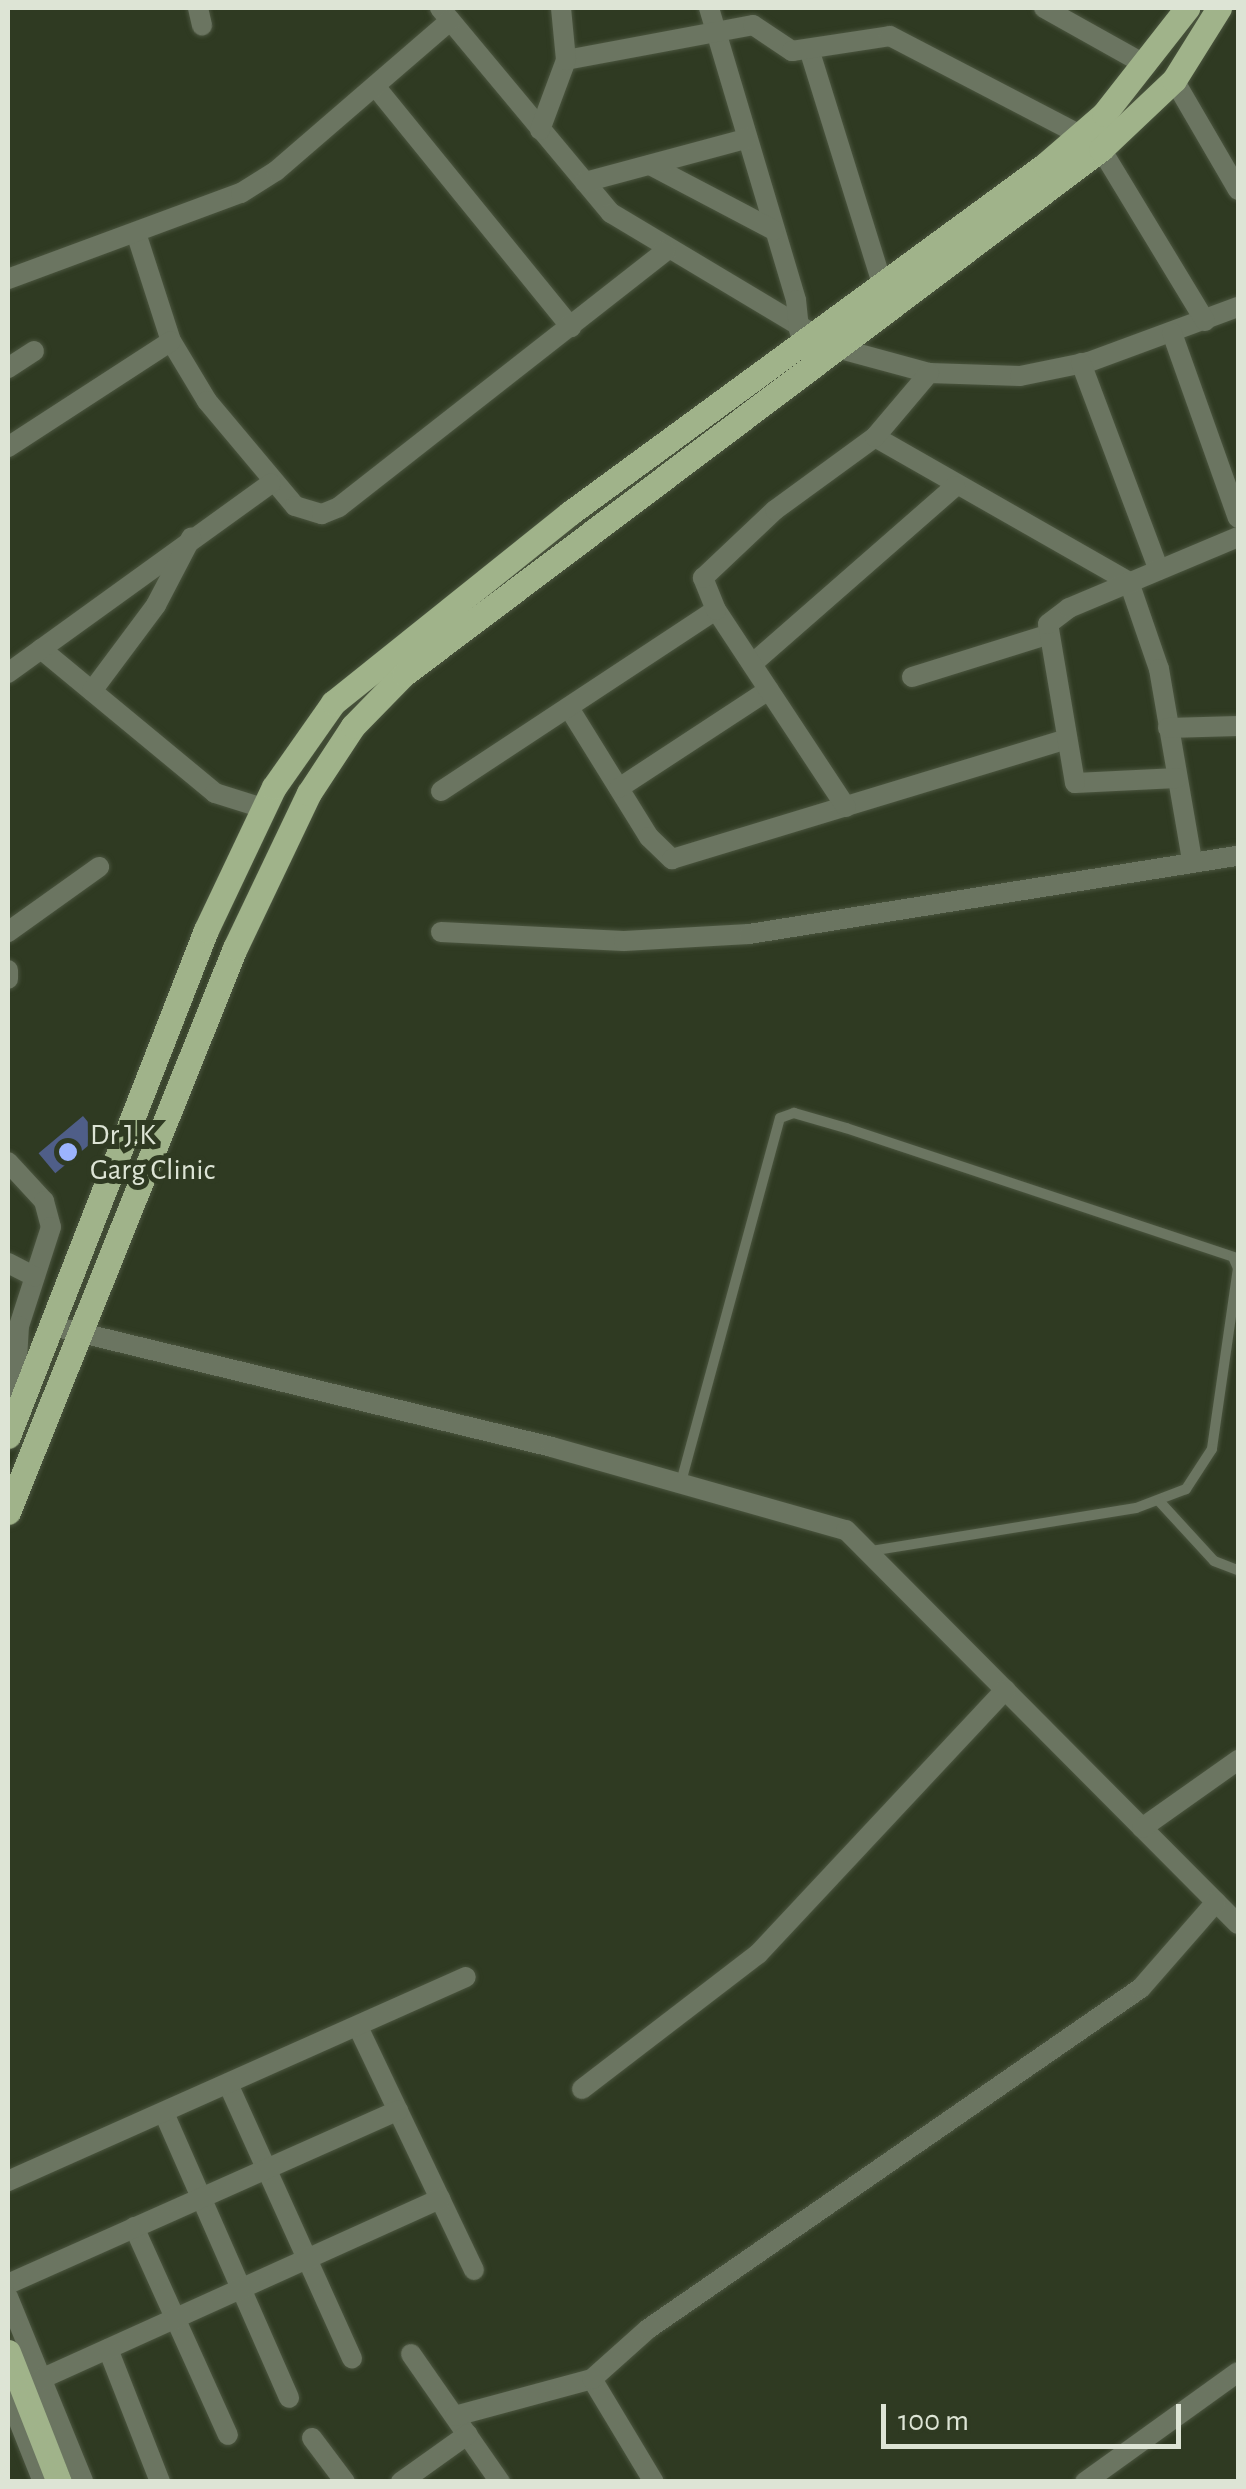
<!DOCTYPE html>
<html>
<head>
<meta charset="utf-8">
<style>
  body { margin:0 }
  #map { position:relative; width:1246px; height:2489px; overflow:hidden; background:#2f3a22; font-family:"Alegreya Sans",sans-serif }
  div>[style] { position:absolute }
  [style*='--x'] { left:calc(var(--x)*1px); top:calc(var(--y)*1px); width:calc(var(--w)*1px); rotate:calc(var(--a)*1deg) }
  .building>* { inset:0; background:#4f5e88; transform-origin:0 0 }
  .roads { filter:drop-shadow(0 0 2px #4b553f) drop-shadow(0 0 2px #4b553f) }
  .lane>* { height:10px; margin:-5px; padding:0 5px; transform-origin:5px; border-radius:5px; background:#6b7561 }
  .street>* { height:20px; margin:-10px; padding:0 10px; transform-origin:10px; border-radius:10px; background:#6b7561 }
  .primary>* { height:25px; margin:-12.5px; padding:0 12.5px; transform-origin:12.5px; border-radius:12.5px; background:#a0b38a }
  .dots>* { width:28px; height:28px; translate:-50% -50%; box-sizing:border-box; border:5px solid #2f3a22; border-radius:50% }
  span { translate:-50% -50%; white-space:nowrap; text-align:center; line-height:1.15; -webkit-text-stroke:10px #2f3a22; paint-order:stroke }
  .poi-label { font-size:30px; color:#dde4d5 }
  .left { translate:0 -50%; text-align:left }
  .frame { position:absolute; inset:0; border:10px solid #dde4d5; pointer-events:none }
  .scale { position:absolute; left:881px; top:2404px; width:300px; height:45px; box-sizing:border-box; border:5px solid #dde4d5; border-top:0; padding-left:12px; font-size:30px; line-height:35px; white-space:nowrap; color:#dde4d5; -webkit-text-stroke:8px #2f3a22; paint-order:stroke }
</style>
</head>
<body>
<div id="map">
  <div class="building">
    <div style="left:83px;top:1116px;width:26px;height:58px;rotate:50deg"></div>
  </div>
  <div class="roads">
    <div class="lane">
      <div style="--x:681;--y:1482;--w:377;--a:-74.8"></div>
      <div style="--x:780;--y:1118;--w:15;--a:-20"></div>
      <div style="--x:794;--y:1113;--w:54;--a:16.1"></div>
      <div style="--x:846;--y:1128;--w:408;--a:18.4"></div>
      <div style="--x:1233;--y:1257;--w:12;--a:66"></div>
      <div style="--x:1238;--y:1268;--w:183;--a:98.2"></div>
      <div style="--x:1212;--y:1449;--w:48;--a:123"></div>
      <div style="--x:1186;--y:1489;--w:53;--a:159.2"></div>
      <div style="--x:1136;--y:1508;--w:268;--a:170.8"></div>
      <div style="--x:1159;--y:1501;--w:81;--a:47.5"></div>
      <div style="--x:1214;--y:1561;--w:26;--a:21"></div>
    </div>
    <div class="street">
      <div style="--x:198;--y:8;--w:18;--a:77"></div>
      <div style="--x:440;--y:8;--w:267;--a:50.2"></div>
      <div style="--x:611;--y:213;--w:263;--a:30.9"></div>
      <div style="--x:837;--y:348;--w:95;--a:15.2"></div>
      <div style="--x:929;--y:373;--w:91;--a:1.9"></div>
      <div style="--x:1020;--y:376;--w:70;--a:-11.5"></div>
      <div style="--x:1089;--y:362;--w:159;--a:-20.3"></div>
      <div style="--x:709;--y:8;--w:305;--a:73.4"></div>
      <div style="--x:796;--y:300;--w:31;--a:84"></div>
      <div style="--x:1044;--y:8;--w:117;--a:29.2"></div>
      <div style="--x:809;--y:49;--w:248;--a:72.7"></div>
      <div style="--x:566;--y:60;--w:190;--a:-10.6"></div>
      <div style="--x:753;--y:25;--w:47;--a:33.7"></div>
      <div style="--x:792;--y:51;--w:99;--a:-8.7"></div>
      <div style="--x:890;--y:36;--w:214;--a:27.5"></div>
      <div style="--x:1174;--y:80;--w:127;--a:59.8"></div>
      <div style="--x:375;--y:86;--w:311;--a:50.9"></div>
      <div style="--x:540;--y:130;--w:75;--a:-69.6"></div>
      <div style="--x:566;--y:60;--w:52;--a:-95.5"></div>
      <div style="--x:1101;--y:149;--w:201;--a:58.8"></div>
      <div style="--x:650;--y:165;--w:140;--a:27.7"></div>
      <div style="--x:585;--y:182;--w:167;--a:-15"></div>
      <div style="--x:137;--y:236;--w:110;--a:72.1"></div>
      <div style="--x:171;--y:341;--w:70;--a:59"></div>
      <div style="--x:207;--y:401;--w:137;--a:50"></div>
      <div style="--x:295;--y:506;--w:28;--a:17"></div>
      <div style="--x:322;--y:514;--w:18;--a:-22"></div>
      <div style="--x:339;--y:507;--w:415;--a:-38.1"></div>
      <div style="--x:8;--y:279;--w:248;--a:-20.3"></div>
      <div style="--x:241;--y:193;--w:41;--a:-32.2"></div>
      <div style="--x:276;--y:171;--w:230;--a:-40.8"></div>
      <div style="--x:1172;--y:333;--w:196;--a:70.4"></div>
      <div style="--x:1081;--y:363;--w:221;--a:69.4"></div>
      <div style="--x:8;--y:368;--w:31;--a:-33"></div>
      <div style="--x:875;--y:437;--w:292;--a:29.7"></div>
      <div style="--x:1129;--y:582;--w:92;--a:71"></div>
      <div style="--x:1159;--y:669;--w:195;--a:80.2"></div>
      <div style="--x:8;--y:447;--w:194;--a:-33"></div>
      <div style="--x:41;--y:649;--w:226;--a:39.6"></div>
      <div style="--x:215;--y:793;--w:50;--a:17.4"></div>
      <div style="--x:752;--y:664;--w:270;--a:-41.2"></div>
      <div style="--x:8;--y:673;--w:324;--a:-35.8"></div>
      <div style="--x:912;--y:677;--w:141;--a:-17.3"></div>
      <div style="--x:92;--y:691;--w:107;--a:-53.3"></div>
      <div style="--x:156;--y:605;--w:76;--a:-62.4"></div>
      <div style="--x:569;--y:708;--w:152;--a:58.2"></div>
      <div style="--x:649;--y:837;--w:32;--a:44"></div>
      <div style="--x:672;--y:859;--w:410;--a:-16.9"></div>
      <div style="--x:1168;--y:728;--w:70;--a:-1.6"></div>
      <div style="--x:1177;--y:778;--w:102;--a:177.2"></div>
      <div style="--x:1075;--y:783;--w:161;--a:-99.6"></div>
      <div style="--x:1048;--y:624;--w:26;--a:-37"></div>
      <div style="--x:1069;--y:608;--w:183;--a:-22.8"></div>
      <div style="--x:619;--y:788;--w:179;--a:-33.2"></div>
      <div style="--x:441;--y:791;--w:329;--a:-33.4"></div>
      <div style="--x:846;--y:807;--w:236;--a:-123.4"></div>
      <div style="--x:716;--y:610;--w:35;--a:-112"></div>
      <div style="--x:703;--y:578;--w:99;--a:-43.4"></div>
      <div style="--x:775;--y:510;--w:124;--a:-36.1"></div>
      <div style="--x:875;--y:437;--w:84;--a:-49.8"></div>
      <div style="--x:8;--y:932;--w:112;--a:-35.5"></div>
      <div style="--x:441;--y:932;--w:183;--a:2.8"></div>
      <div style="--x:624;--y:941;--w:125;--a:-3.2"></div>
      <div style="--x:749;--y:934;--w:495;--a:-9.1"></div>
      <div style="--x:8;--y:970;--w:9;--a:90"></div>
      <div style="--x:8;--y:1162;--w:53;--a:47.3"></div>
      <div style="--x:44;--y:1201;--w:27;--a:75"></div>
      <div style="--x:51;--y:1227;--w:104;--a:107.9"></div>
      <div style="--x:19;--y:1326;--w:85;--a:93.4"></div>
      <div style="--x:8;--y:1263;--w:30;--a:27"></div>
      <div style="--x:65;--y:1329;--w:501;--a:13.62"></div>
      <div style="--x:552;--y:1447;--w:305;--a:15.8"></div>
      <div style="--x:846;--y:1530;--w:556;--a:45.15"></div>
      <div style="--x:1142;--y:1828;--w:118;--a:-35.3"></div>
      <div style="--x:359;--y:2029;--w:267;--a:64.5"></div>
      <div style="--x:229;--y:2086;--w:299;--a:65.7"></div>
      <div style="--x:582;--y:2089;--w:222;--a:-37.5"></div>
      <div style="--x:758;--y:1954;--w:362;--a:-46.9"></div>
      <div style="--x:164;--y:2113;--w:311;--a:66.3"></div>
      <div style="--x:8;--y:2181;--w:501;--a:-24.01"></div>
      <div style="--x:134;--y:2227;--w:228;--a:65.7"></div>
      <div style="--x:8;--y:2284;--w:427;--a:-24"></div>
      <div style="--x:8;--y:2297;--w:199;--a:67.8"></div>
      <div style="--x:108;--y:2349;--w:143;--a:68.6"></div>
      <div style="--x:411;--y:2354;--w:156;--a:55.2"></div>
      <div style="--x:41;--y:2379;--w:438;--a:-24.3"></div>
      <div style="--x:592;--y:2379;--w:120;--a:59"></div>
      <div style="--x:8;--y:2394;--w:95;--a:68.3"></div>
      <div style="--x:455;--y:2416;--w:142;--a:-15.1"></div>
      <div style="--x:592;--y:2379;--w:75;--a:-41.8"></div>
      <div style="--x:648;--y:2329;--w:599;--a:-34.67"></div>
      <div style="--x:1141;--y:1988;--w:114;--a:-48.9"></div>
      <div style="--x:312;--y:2438;--w:55;--a:53.1"></div>
      <div style="--x:401;--y:2482;--w:82;--a:-35.6"></div>
      <div style="--x:1085;--y:2482;--w:188;--a:-35.7"></div>
    </div>
    <div class="primary">
      <div style="--x:8;--y:1436;--w:543;--a:-68.63"></div>
      <div style="--x:206;--y:930;--w:158;--a:-64.6"></div>
      <div style="--x:274;--y:787;--w:103;--a:-54.9"></div>
      <div style="--x:333;--y:703;--w:304;--a:-38.7"></div>
      <div style="--x:570;--y:513;--w:589;--a:-36.23"></div>
      <div style="--x:1045;--y:165;--w:78;--a:-40.8"></div>
      <div style="--x:1104;--y:114;--w:135;--a:-51.9"></div>
      <div style="--x:8;--y:1512;--w:608;--a:-68.08"></div>
      <div style="--x:235;--y:948;--w:172;--a:-64.5"></div>
      <div style="--x:309;--y:793;--w:80;--a:-56.7"></div>
      <div style="--x:353;--y:726;--w:73;--a:-45.6"></div>
      <div style="--x:404;--y:674;--w:873;--a:-36.99"></div>
      <div style="--x:1101;--y:149;--w:100;--a:-43.4"></div>
      <div style="--x:1174;--y:80;--w:85;--a:-58"></div>
      <div style="--x:8;--y:2352;--w:140;--a:68.6"></div>
    </div>
  </div>
  <div class="dots">
    <div style="left:68px;top:1152px;background:#9cb4fd"></div>
  </div>
  <div class="poi-label">
    <span class="left" style="left:90px;top:1152px">Dr J.K<br>Garg Clinic</span>
  </div>
  <div class="frame"></div>
  <div class="scale">100 m</div>
</div>
</body>
</html>
